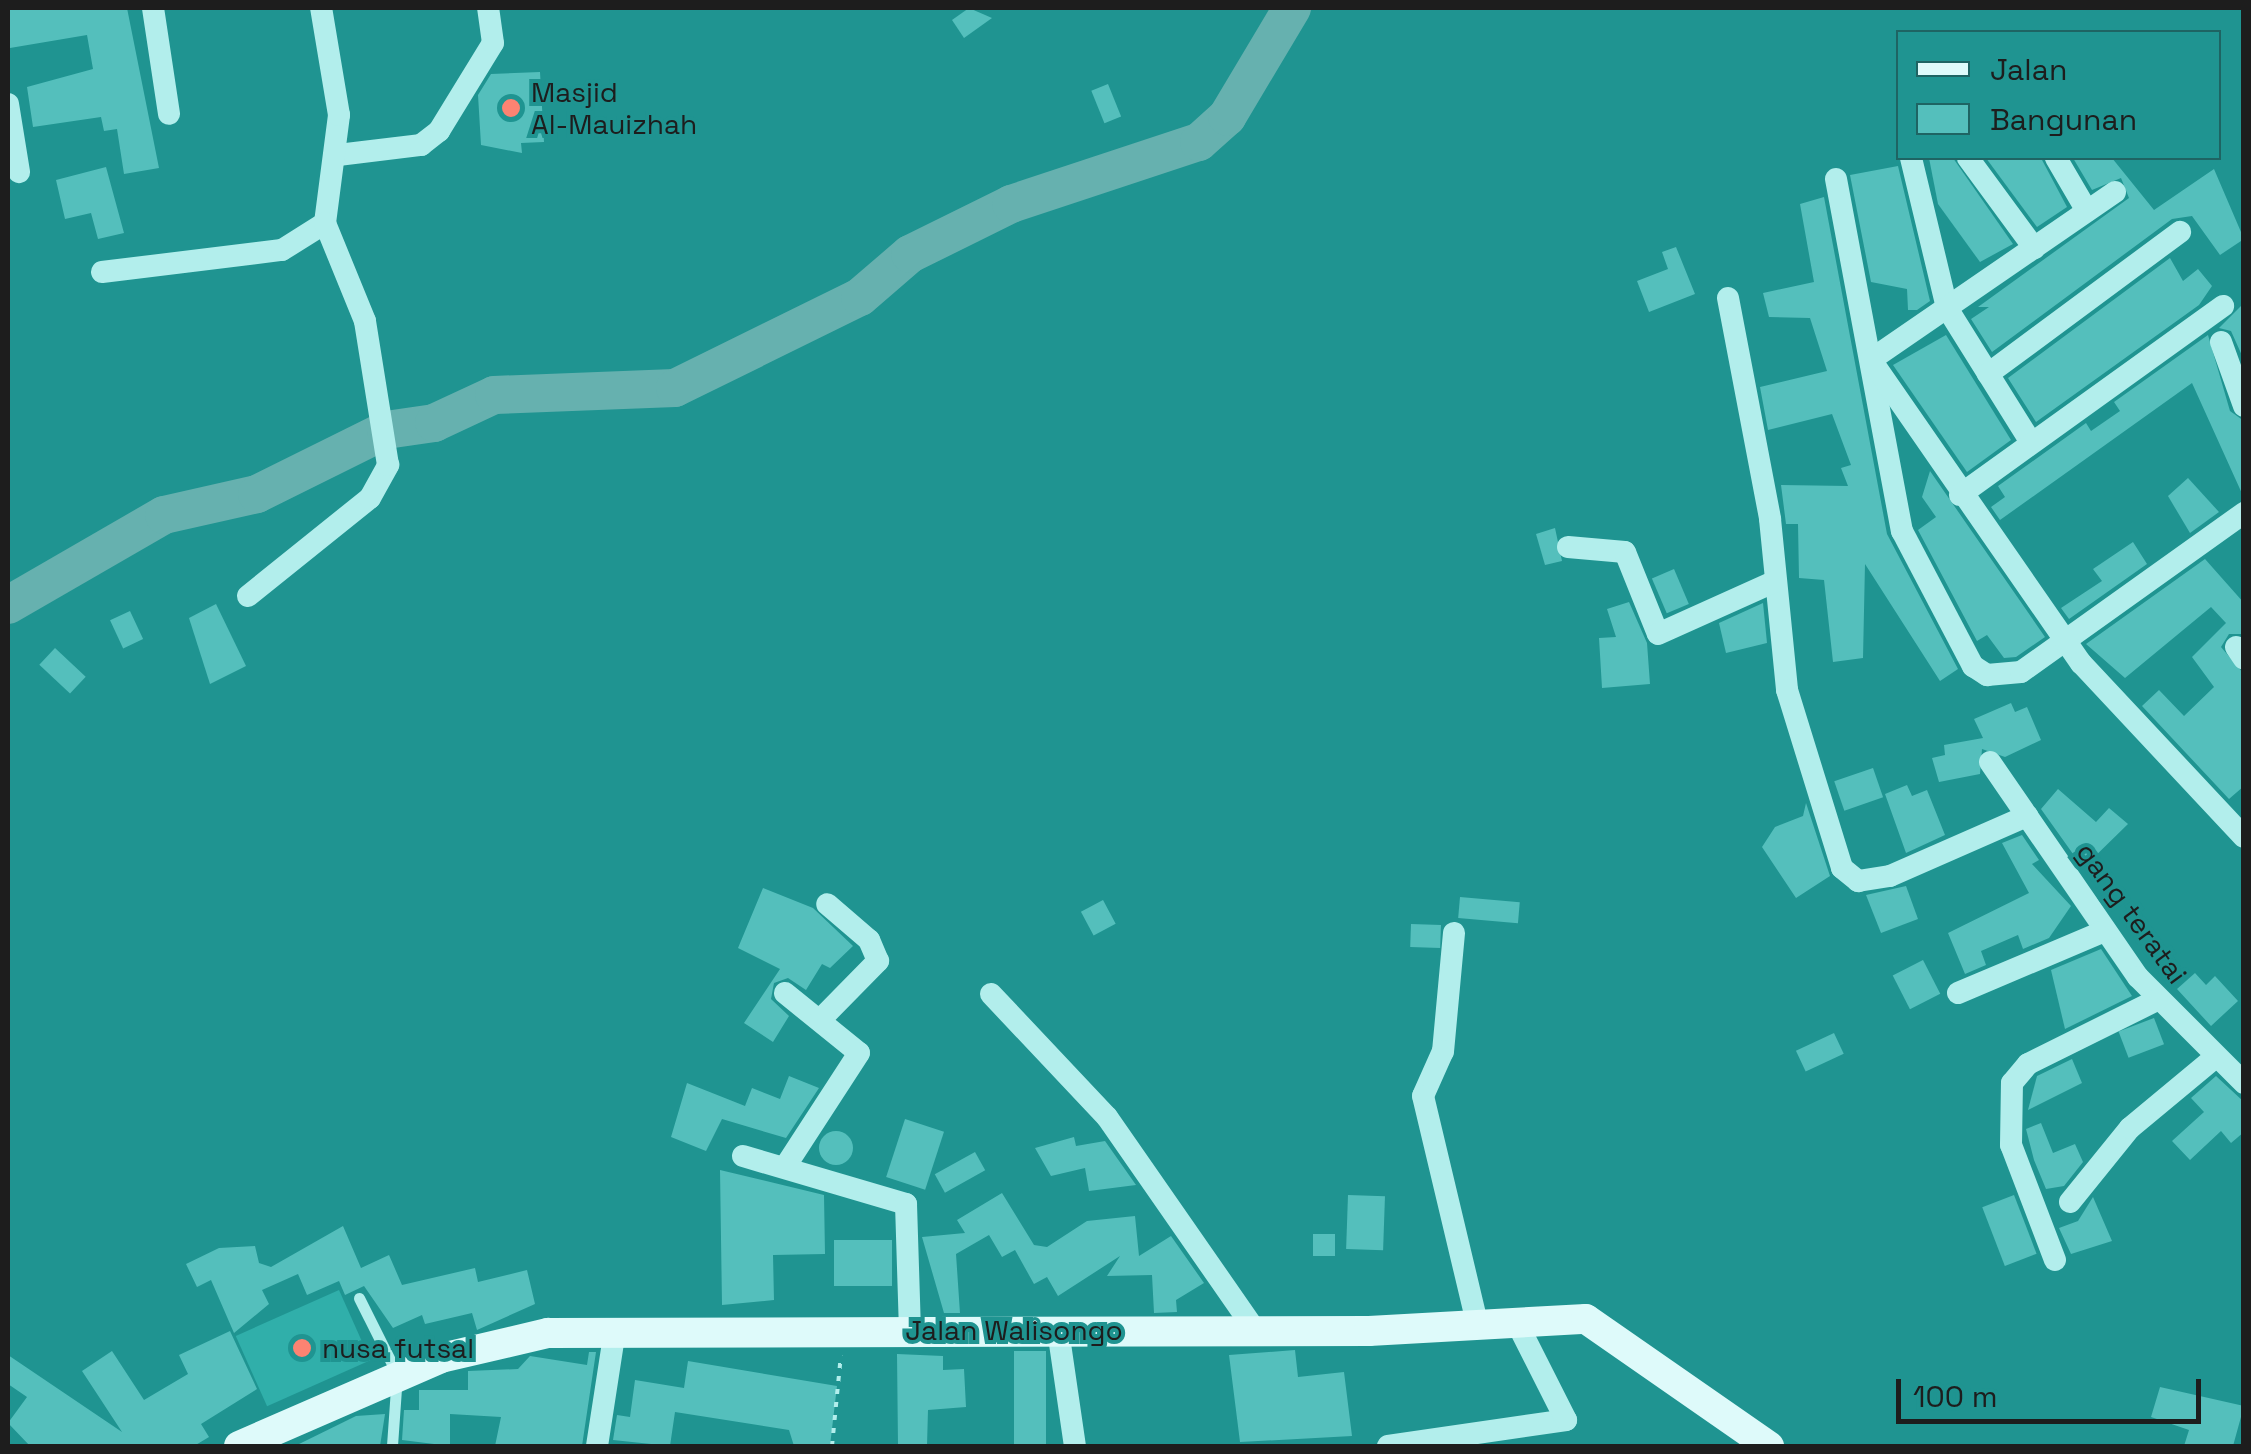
<!DOCTYPE html>
<html>
<head>
<meta charset="utf-8">
<style>
  body { margin:0 }
  #map { position:relative; width:2251px; height:1454px; overflow:hidden; background:#1f9491; font-family:"Space Grotesk",sans-serif }
  div>[style] { position:absolute }
  [style*='--x'] { left:calc(var(--x)*1px); top:calc(var(--y)*1px); width:calc(var(--w)*1px); rotate:calc(var(--a)*1deg) }
  .green>* { inset:0; background:#30afaa; transform-origin:0 0 }
  .river>* { height:38px; margin:-19px; padding:0 19px; transform-origin:19px; border-radius:19px; background:#66b1af }
  .building>* { inset:0; background:#54bfbc; transform-origin:0 0 }
  .round { border-radius:50% }
  .path>* { height:4px; margin-top:-2px; transform-origin:0; background:repeating-linear-gradient(90deg,#b2eeec 0 5px,transparent 0 13px) }
  .lane>* { height:11px; margin:-5.5px; padding:0 5.5px; transform-origin:5.5px; border-radius:5.5px; background:#b2eeec }
  .street>* { height:22px; margin:-11px; padding:0 11px; transform-origin:11px; border-radius:11px; background:#b2eeec }
  .secondary>* { height:30px; margin:-15px; padding:0 15px; transform-origin:15px; border-radius:15px; background:#defafa }
  .dots>* { width:28px; height:28px; translate:-50% -50%; box-sizing:border-box; border:5px solid #1f9491; border-radius:50% }
  span { translate:-50% -50%; white-space:nowrap; text-align:center; line-height:1.15; -webkit-text-stroke:8px #1f9491; paint-order:stroke }
  .poi-label { font-size:28px; color:#1d1d1d }
  .left { translate:0 -50%; text-align:left }
  .street-label { font-size:28px; color:#1d1d1d }
  .frame { position:absolute; inset:0; border:10px solid #1d1d1d; pointer-events:none }
  .legend { position:absolute; left:1896px; top:30px; width:325px; height:130px; box-sizing:border-box; background:#1f9491; border:2px solid #1e6463; margin:0; padding:12px 18px; list-style:none; font-size:30px; color:#1d1d1d }
  .legend li { display:flex; align-items:center; gap:20px; height:50px }
  .legend b { width:50px; border:2px solid #1e6463 }
  .scale { position:absolute; left:1896px; top:1379px; width:305px; height:45px; box-sizing:border-box; border:5px solid #1d1d1d; border-top:0; padding-left:12px; font-size:30px; line-height:35px; white-space:nowrap; color:#1d1d1d; -webkit-text-stroke:8px #1f9491; paint-order:stroke }
</style>
</head>
<body>
<div id="map">
  <div class="green">
    <div style="left:339px;top:1290px;width:77px;height:113px;rotate:66deg"></div>
  </div>
  <div class="river">
    <div style="--x:8;--y:605;--w:180;--a:-30"></div>
    <div style="--x:164;--y:515;--w:95;--a:-12.7"></div>
    <div style="--x:257;--y:494;--w:144;--a:-26.4"></div>
    <div style="--x:386;--y:430;--w:49;--a:-8.3"></div>
    <div style="--x:434;--y:423;--w:66;--a:-25"></div>
    <div style="--x:494;--y:395;--w:181;--a:-2.2"></div>
    <div style="--x:675;--y:388;--w:206;--a:-26.2"></div>
    <div style="--x:860;--y:297;--w:66;--a:-40.7"></div>
    <div style="--x:910;--y:254;--w:113;--a:-26.3"></div>
    <div style="--x:1011;--y:204;--w:198;--a:-18.3"></div>
    <div style="--x:1199;--y:142;--w:38;--a:-42"></div>
    <div style="--x:1227;--y:117;--w:127;--a:-59.2"></div>
  </div>
  <div class="building">
    <div style="clip-path:polygon(8px 8px,127px 8px,159px 168px,124px 174px,117px 129px,104px 131px,101px 117px,33px 127px,27px 87px,93px 69px,87px 35px,10px 48px)"></div>
    <div style="clip-path:polygon(969px 8px,992px 18px,964px 38px,952px 20px)"></div>
    <div style="clip-path:polygon(540px 72px,544px 142px,521px 143px,522px 153px,481px 145px,478px 95px,491px 74px)"></div>
    <div style="left:1108px;top:84px;width:35px;height:18px;rotate:68deg"></div>
    <div style="clip-path:polygon(1929px 158px,1953px 158px,2013px 244px,1980px 262px,1938px 204px)"></div>
    <div style="clip-path:polygon(1986px 158px,2041px 158px,2067px 207px,2037px 227px)"></div>
    <div style="clip-path:polygon(2073px 158px,2112px 158px,2154px 210px,2214px 169px,2244px 239px,2220px 255px,2192px 216px,2172px 219px,1992px 352px,1971px 319px,1989px 307px,1978px 307px,2129px 198px,2121px 178px,2092px 190px)"></div>
    <div style="clip-path:polygon(1898px 166px,1930px 301px,1917px 310px,1908px 310px,1907px 289px,1871px 282px,1850px 175px)"></div>
    <div style="clip-path:polygon(106px 167px,124px 233px,98px 239px,91px 213px,65px 219px,56px 180px)"></div>
    <div style="clip-path:polygon(1824px 197px,1887px 534px,1958px 669px,1940px 681px,1865px 564px,1863px 658px,1833px 662px,1824px 580px,1799px 578px,1798px 524px,1786px 524px,1781px 485px,1848px 486px,1841px 468px,1851px 465px,1832px 414px,1768px 430px,1760px 387px,1827px 371px,1810px 318px,1769px 317px,1763px 293px,1814px 282px,1800px 204px)"></div>
    <div style="clip-path:polygon(1676px 247px,1695px 294px,1649px 312px,1637px 281px,1668px 269px,1662px 252px)"></div>
    <div style="clip-path:polygon(2170px 258px,2183px 281px,2198px 269px,2212px 286px,2199px 305px,2036px 422px,2008px 378px)"></div>
    <div style="clip-path:polygon(2244px 303px,2244px 360px,2231px 331px,2219px 328px)"></div>
    <div style="clip-path:polygon(1946px 335px,2011px 440px,1967px 472px,1893px 365px)"></div>
    <div style="clip-path:polygon(2208px 335px,2230px 411px,2244px 421px,2244px 498px,2192px 383px,2000px 520px,1991px 507px,2005px 497px,1998px 486px,2086px 423px,2091px 431px,2120px 411px,2114px 402px)"></div>
    <div style="clip-path:polygon(1930px 471px,2045px 637px,2016px 657px,2004px 658px,1987px 635px,1977px 641px,1918px 530px,1936px 517px,1922px 497px)"></div>
    <div style="clip-path:polygon(2188px 478px,2219px 512px,2190px 533px,2168px 496px)"></div>
    <div style="clip-path:polygon(1555px 528px,1562px 561px,1545px 565px,1536px 534px)"></div>
    <div style="clip-path:polygon(2133px 542px,2147px 564px,2069px 619px,2061px 608px,2102px 581px,2093px 569px)"></div>
    <div style="clip-path:polygon(2205px 559px,2244px 603px,2244px 634px,2229px 634px,2221px 647px,2244px 674px,2244px 786px,2229px 799px,2142px 706px,2159px 690px,2184px 716px,2214px 687px,2192px 657px,2226px 623px,2211px 607px,2125px 678px,2086px 644px)"></div>
    <div style="left:1674px;top:569px;width:38px;height:24px;rotate:67deg"></div>
    <div style="clip-path:polygon(1629px 602px,1647px 643px,1650px 684px,1602px 688px,1599px 638px,1616px 637px,1607px 609px)"></div>
    <div style="clip-path:polygon(1763px 603px,1767px 643px,1726px 653px,1719px 623px)"></div>
    <div style="clip-path:polygon(216px 604px,246px 666px,210px 684px,189px 618px)"></div>
    <div style="left:130px;top:611px;width:31px;height:22px;rotate:65deg"></div>
    <div style="left:55px;top:648px;width:42px;height:23px;rotate:43deg"></div>
    <div style="clip-path:polygon(2011px 703px,2015px 712px,2027px 707px,2041px 740px,2005px 757px,1982px 749px,1980px 774px,1939px 782px,1932px 758px,1945px 755px,1944px 745px,1983px 738px,1974px 719px)"></div>
    <div style="left:1873px;top:768px;width:31px;height:41px;rotate:71deg"></div>
    <div style="clip-path:polygon(1907px 785px,1912px 796px,1927px 790px,1945px 835px,1906px 853px,1885px 794px)"></div>
    <div style="clip-path:polygon(2058px 789px,2096px 822px,2109px 808px,2128px 824px,2083px 868px,2041px 809px)"></div>
    <div style="clip-path:polygon(1806px 803px,1830px 876px,1796px 898px,1762px 847px,1775px 827px,1803px 816px)"></div>
    <div style="clip-path:polygon(2022px 835px,2039px 860px,2032px 864px,2071px 906px,2049px 938px,2023px 949px,2018px 935px,1981px 951px,1986px 965px,1965px 974px,1948px 933px,2029px 893px,2002px 843px)"></div>
    <div style="clip-path:polygon(1906px 886px,1918px 919px,1881px 933px,1866px 895px)"></div>
    <div style="clip-path:polygon(763px 888px,813px 908px,853px 946px,830px 968px,822px 964px,806px 990px,788px 978px,774px 983px,771px 999px,789px 1016px,773px 1042px,744px 1023px,780px 969px,738px 948px)"></div>
    <div style="left:1460px;top:897px;width:60px;height:21px;rotate:5deg"></div>
    <div style="left:1103px;top:900px;width:27px;height:25px;rotate:62deg"></div>
    <div style="left:1411px;top:924px;width:30px;height:23px;rotate:2deg"></div>
    <div style="clip-path:polygon(2101px 949px,2132px 996px,2065px 1029px,2051px 970px)"></div>
    <div style="left:1923px;top:960px;width:38px;height:34px;rotate:63deg"></div>
    <div style="clip-path:polygon(2195px 973px,2206px 985px,2215px 976px,2238px 1001px,2211px 1026px,2177px 989px)"></div>
    <div style="left:2154px;top:1018px;width:28px;height:38px;rotate:69deg"></div>
    <div style="left:1834px;top:1033px;width:23px;height:42px;rotate:65deg"></div>
    <div style="clip-path:polygon(2072px 1059px,2082px 1083px,2028px 1110px,2037px 1076px)"></div>
    <div style="clip-path:polygon(789px 1076px,819px 1088px,786px 1138px,722px 1119px,706px 1151px,671px 1137px,687px 1083px,745px 1106px,752px 1088px,780px 1099px)"></div>
    <div style="clip-path:polygon(2216px 1076px,2244px 1102px,2244px 1132px,2231px 1143px,2221px 1131px,2190px 1160px,2172px 1141px,2204px 1112px,2191px 1098px)"></div>
    <div style="left:905px;top:1119px;width:41px;height:61px;rotate:18deg"></div>
    <div style="clip-path:polygon(2041px 1123px,2053px 1153px,2075px 1144px,2083px 1162px,2064px 1186px,2046px 1189px,2034px 1160px,2026px 1129px)"></div>
    <div class="round" style="left:819px;top:1131px;width:34px;height:34px"></div>
    <div style="clip-path:polygon(1074px 1137px,1076px 1146px,1105px 1141px,1136px 1185px,1089px 1191px,1085px 1168px,1051px 1176px,1035px 1148px)"></div>
    <div style="left:975px;top:1152px;width:21px;height:46px;rotate:61deg"></div>
    <div style="clip-path:polygon(720px 1170px,824px 1195px,825px 1254px,773px 1255px,774px 1300px,722px 1305px)"></div>
    <div style="clip-path:polygon(1002px 1193px,1034px 1245px,1047px 1247px,1087px 1221px,1135px 1216px,1139px 1256px,1171px 1236px,1204px 1283px,1176px 1300px,1177px 1312px,1154px 1313px,1152px 1275px,1107px 1276px,1120px 1256px,1058px 1296px,1047px 1277px,1034px 1284px,1015px 1250px,1002px 1257px,989px 1235px,956px 1254px,960px 1313px,944px 1313px,922px 1237px,965px 1233px,957px 1220px)"></div>
    <div style="left:1348px;top:1195px;width:37px;height:54px;rotate:2deg"></div>
    <div style="left:2014px;top:1195px;width:63px;height:34px;rotate:69deg"></div>
    <div style="clip-path:polygon(2093px 1197px,2112px 1241px,2071px 1254px,2059px 1228px,2078px 1221px)"></div>
    <div style="clip-path:polygon(343px 1226px,361px 1268px,389px 1255px,402px 1285px,475px 1268px,478px 1282px,527px 1270px,535px 1304px,477px 1330px,472px 1313px,425px 1324px,422px 1315px,393px 1328px,364px 1286px,345px 1295px,339px 1281px,307px 1295px,298px 1274px,262px 1290px,269px 1304px,234px 1333px,211px 1280px,197px 1287px,186px 1264px,219px 1248px,255px 1246px,259px 1263px,271px 1267px)"></div>
    <div style="left:1313px;top:1234px;width:22px;height:22px"></div>
    <div style="left:834px;top:1240px;width:58px;height:46px"></div>
    <div style="clip-path:polygon(230px 1331px,257px 1389px,201px 1424px,209px 1437px,194px 1446px,30px 1446px,8px 1423px,27px 1397px,8px 1384px,8px 1355px,122px 1432px,82px 1371px,112px 1351px,144px 1400px,188px 1374px,179px 1355px)"></div>
    <div style="clip-path:polygon(1295px 1350px,1298px 1377px,1344px 1372px,1352px 1436px,1240px 1442px,1229px 1355px)"></div>
    <div style="left:1014px;top:1351px;width:32px;height:96px"></div>
    <div style="clip-path:polygon(589px 1352px,596px 1352px,582px 1446px,495px 1446px,501px 1417px,450px 1414px,450px 1446px,402px 1440px,404px 1410px,419px 1410px,419px 1390px,468px 1390px,468px 1371px,518px 1369px,530px 1356px,587px 1365px)"></div>
    <div style="clip-path:polygon(897px 1354px,943px 1356px,943px 1370px,964px 1369px,966px 1407px,928px 1410px,927px 1446px,898px 1446px)"></div>
    <div style="clip-path:polygon(688px 1361px,837px 1386px,830px 1446px,794px 1446px,789px 1430px,675px 1412px,670px 1446px,613px 1440px,617px 1415px,630px 1417px,635px 1380px,684px 1388px)"></div>
    <div style="clip-path:polygon(2160px 1387px,2244px 1406px,2233px 1446px,2184px 1446px,2189px 1430px,2151px 1417px)"></div>
    <div style="clip-path:polygon(385px 1414px,380px 1446px,295px 1446px,356px 1416px)"></div>
  </div>
  <div class="path">
    <div style="--x:832;--y:1446;--w:91;--a:-84.4"></div>
  </div>
  <div class="lane">
    <div style="--x:359;--y:1298;--w:85;--a:63.4"></div>
    <div style="--x:397;--y:1374;--w:72;--a:94"></div>
  </div>
  <div class="street">
    <div style="--x:153;--y:8;--w:107;--a:81.4"></div>
    <div style="--x:8;--y:104;--w:69;--a:80.8"></div>
    <div style="--x:338;--y:155;--w:84;--a:-6.9"></div>
    <div style="--x:421;--y:145;--w:23;--a:-38"></div>
    <div style="--x:439;--y:131;--w:103;--a:-58.5"></div>
    <div style="--x:493;--y:43;--w:35;--a:-98"></div>
    <div style="--x:1911;--y:158;--w:154;--a:76.5"></div>
    <div style="--x:1947;--y:308;--w:157;--a:58"></div>
    <div style="--x:1968;--y:158;--w:112;--a:53.7"></div>
    <div style="--x:2056;--y:158;--w:61;--a:59.7"></div>
    <div style="--x:1836;--y:179;--w:358;--a:79.4"></div>
    <div style="--x:1902;--y:531;--w:153;--a:62.3"></div>
    <div style="--x:1973;--y:666;--w:17;--a:33"></div>
    <div style="--x:1987;--y:675;--w:34;--a:-5"></div>
    <div style="--x:2021;--y:672;--w:274;--a:-35.5"></div>
    <div style="--x:2115;--y:192;--w:296;--a:145.5"></div>
    <div style="--x:1871;--y:360;--w:369;--a:55.3"></div>
    <div style="--x:2081;--y:663;--w:238;--a:46.9"></div>
    <div style="--x:102;--y:272;--w:181;--a:-7"></div>
    <div style="--x:282;--y:250;--w:51;--a:-32.1"></div>
    <div style="--x:325;--y:223;--w:109;--a:-82.6"></div>
    <div style="--x:339;--y:115;--w:109;--a:-99.5"></div>
    <div style="--x:1728;--y:298;--w:225;--a:79.2"></div>
    <div style="--x:1770;--y:519;--w:172;--a:84.3"></div>
    <div style="--x:1787;--y:690;--w:186;--a:72.8"></div>
    <div style="--x:1842;--y:868;--w:21;--a:39"></div>
    <div style="--x:1858;--y:881;--w:32;--a:-9"></div>
    <div style="--x:1890;--y:876;--w:150;--a:-23.7"></div>
    <div style="--x:2221;--y:342;--w:68;--a:70.2"></div>
    <div style="--x:1988;--y:374;--w:239;--a:-36.5"></div>
    <div style="--x:1960;--y:495;--w:324;--a:-35.7"></div>
    <div style="--x:1568;--y:547;--w:57;--a:5"></div>
    <div style="--x:1625;--y:552;--w:88;--a:68.1"></div>
    <div style="--x:1658;--y:634;--w:129;--a:-24.2"></div>
    <div style="--x:248;--y:596;--w:156;--a:-38.8"></div>
    <div style="--x:370;--y:498;--w:38;--a:-61"></div>
    <div style="--x:388;--y:465;--w:146;--a:-99.1"></div>
    <div style="--x:365;--y:321;--w:106;--a:-112.2"></div>
    <div style="--x:2236;--y:647;--w:14;--a:56"></div>
    <div style="--x:1990;--y:762;--w:261;--a:55.5"></div>
    <div style="--x:2138;--y:977;--w:150;--a:45"></div>
    <div style="--x:1454;--y:933;--w:119;--a:95.3"></div>
    <div style="--x:1443;--y:1051;--w:49;--a:114"></div>
    <div style="--x:1423;--y:1096;--w:232;--a:76.6"></div>
    <div style="--x:785;--y:993;--w:95;--a:39"></div>
    <div style="--x:859;--y:1053;--w:136;--a:123"></div>
    <div style="--x:1958;--y:993;--w:160;--a:-22.9"></div>
    <div style="--x:991;--y:994;--w:169;--a:46.7"></div>
    <div style="--x:1107;--y:1117;--w:259;--a:55.2"></div>
    <div style="--x:820;--y:1020;--w:83;--a:-45.5"></div>
    <div style="--x:878;--y:961;--w:23;--a:-113"></div>
    <div style="--x:869;--y:940;--w:55;--a:-139.4"></div>
    <div style="--x:743;--y:1156;--w:170;--a:16.4"></div>
    <div style="--x:906;--y:1204;--w:127;--a:88.2"></div>
    <div style="--x:2070;--y:1202;--w:95;--a:-51"></div>
    <div style="--x:2130;--y:1128;--w:108;--a:-39.7"></div>
    <div style="--x:2055;--y:1260;--w:123;--a:-110.9"></div>
    <div style="--x:2011;--y:1145;--w:62;--a:-89.1"></div>
    <div style="--x:2012;--y:1083;--w:25;--a:-50"></div>
    <div style="--x:2028;--y:1064;--w:144;--a:-26.4"></div>
    <div style="--x:1058;--y:1330;--w:117;--a:81.7"></div>
    <div style="--x:597;--y:1446;--w:117;--a:-81.2"></div>
    <div style="--x:1388;--y:1446;--w:180;--a:-8.3"></div>
    <div style="--x:1566;--y:1420;--w:111;--a:-116.8"></div>
  </div>
  <div class="secondary">
    <div style="--x:239;--y:1446;--w:220;--a:-23.5"></div>
    <div style="--x:441;--y:1358;--w:110;--a:-13.2"></div>
    <div style="--x:548;--y:1333;--w:821;--a:-0.14"></div>
    <div style="--x:1369;--y:1331;--w:217;--a:-3.2"></div>
    <div style="--x:1586;--y:1319;--w:223;--a:34.8"></div>
  </div>
  <div class="dots">
    <div style="left:511px;top:108px;background:#fc8372"></div>
    <div style="left:302px;top:1348px;background:#fc8372"></div>
  </div>
  <div class="poi-label">
    <span class="left" style="left:531px;top:108px">Masjid<br>Al-Mauizhah</span>
    <span class="left" style="left:322px;top:1348px">nusa futsal</span>
  </div>
  <div class="street-label">
    <span style="left:2132px;top:913px;rotate:54deg">gang teratai</span>
    <span style="left:1014px;top:1330px">Jalan Walisongo</span>
  </div>
  <div class="frame"></div>
  <ul class="legend">
  <li><b style="height:12px;background:#defafa"></b>Jalan</li>
  <li><b style="height:28px;background:#54bfbc"></b>Bangunan</li>
  </ul>
  <div class="scale">100 m</div>
</div>
</body>
</html>
